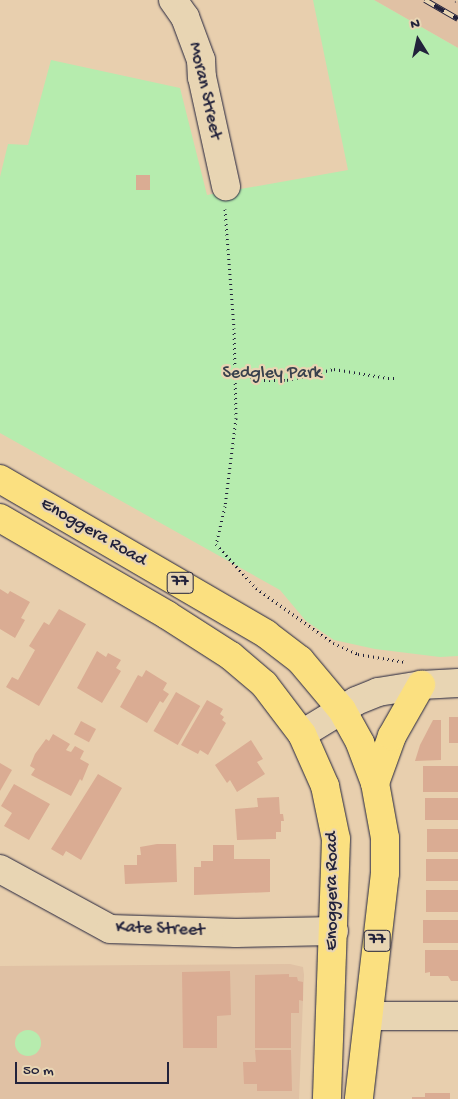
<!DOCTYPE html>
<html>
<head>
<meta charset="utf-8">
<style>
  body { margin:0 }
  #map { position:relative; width:458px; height:1099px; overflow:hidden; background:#e8cfae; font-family:"Gochi Hand",sans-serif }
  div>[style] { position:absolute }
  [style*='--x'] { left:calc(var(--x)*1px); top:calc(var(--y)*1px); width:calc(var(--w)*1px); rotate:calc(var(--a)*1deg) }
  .built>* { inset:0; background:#e0c1a4 }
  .green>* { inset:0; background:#b6ecae }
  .round { border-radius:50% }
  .building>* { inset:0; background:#daac93; transform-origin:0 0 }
  .path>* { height:3px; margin-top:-1.5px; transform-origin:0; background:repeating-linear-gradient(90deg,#22223b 0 1px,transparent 0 5px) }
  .roads { filter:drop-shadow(0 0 1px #22223b) drop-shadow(0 0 1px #22223b) }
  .minor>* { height:28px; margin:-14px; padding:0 14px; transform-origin:14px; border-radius:14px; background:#e8d5b3 }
  .major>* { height:28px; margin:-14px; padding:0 14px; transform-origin:14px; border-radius:14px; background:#fbe080 }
  .rail>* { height:5.5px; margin-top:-2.75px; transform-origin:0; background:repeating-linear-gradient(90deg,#e8d5b3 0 11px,#22223b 0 22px); box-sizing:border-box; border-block:1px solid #22223b }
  span { translate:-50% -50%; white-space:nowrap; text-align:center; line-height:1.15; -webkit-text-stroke:4.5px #e8d5b3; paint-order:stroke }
  .shield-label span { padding:1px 4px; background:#e8d5b3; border:1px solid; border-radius:4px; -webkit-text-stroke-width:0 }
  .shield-label { font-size:16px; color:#22223b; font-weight:700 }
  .street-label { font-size:18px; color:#22223b }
  .park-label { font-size:18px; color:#38404c }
  .north { position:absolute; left:393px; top:15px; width:50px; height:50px; -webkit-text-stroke:4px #e8d5b3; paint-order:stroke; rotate:350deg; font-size:14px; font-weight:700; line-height:20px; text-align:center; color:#22223b }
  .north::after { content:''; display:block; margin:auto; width:18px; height:22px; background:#22223b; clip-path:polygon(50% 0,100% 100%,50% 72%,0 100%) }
  .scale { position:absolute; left:15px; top:1062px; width:154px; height:22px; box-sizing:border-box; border:2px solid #22223b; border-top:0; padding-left:6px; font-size:15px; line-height:18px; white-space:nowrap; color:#22223b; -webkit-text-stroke:4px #e8d5b3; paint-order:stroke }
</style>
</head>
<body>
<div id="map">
  <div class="built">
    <div style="clip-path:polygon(374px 0,458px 0,458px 48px)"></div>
    <div style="clip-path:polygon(290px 964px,303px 967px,304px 975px,299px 1099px,0 1099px,0 966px)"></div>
  </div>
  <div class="green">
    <div style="clip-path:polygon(313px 0,374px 0,458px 48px,458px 656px,440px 657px,375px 649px,334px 640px,306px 621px,280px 590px,0 433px,0 177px,8px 144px,28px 145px,51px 60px,180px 88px,207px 195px,348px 170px)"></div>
    <div class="round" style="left:15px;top:1030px;width:26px;height:26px"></div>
  </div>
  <div class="building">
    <div style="left:150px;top:175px;width:15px;height:14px;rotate:90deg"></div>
    <div style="clip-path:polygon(0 589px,8px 594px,10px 591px,30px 602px,21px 618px,25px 620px,15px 638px,0 629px)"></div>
    <div style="clip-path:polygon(59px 609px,86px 624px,39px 706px,6px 687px,12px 677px,18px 680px,35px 650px,29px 646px,44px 622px,49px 625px)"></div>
    <div style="clip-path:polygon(97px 651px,106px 657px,108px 653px,121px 660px,116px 668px,121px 671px,102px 703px,77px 688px)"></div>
    <div style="clip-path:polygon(146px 670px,167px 683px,163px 690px,169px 694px,163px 703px,160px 701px,147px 723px,120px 707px,138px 675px,142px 677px)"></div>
    <div style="left:176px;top:692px;width:28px;height:45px;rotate:30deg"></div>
    <div style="clip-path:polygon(207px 700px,223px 709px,220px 714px,224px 717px,222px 720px,226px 723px,208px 755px,200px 750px,198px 754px,181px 745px)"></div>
    <div style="left:449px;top:717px;width:9px;height:26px"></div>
    <div style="clip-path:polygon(433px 720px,441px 720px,441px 760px,415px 761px,420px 745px)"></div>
    <div style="left:81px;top:721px;width:17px;height:15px;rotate:28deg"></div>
    <div style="clip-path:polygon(53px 734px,70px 744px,66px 750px,68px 751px,71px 752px,75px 746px,84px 751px,80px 759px,89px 764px,82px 781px,80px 779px,71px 796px,31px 775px,35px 769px,30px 766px,35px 754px,46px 739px,49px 741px)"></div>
    <div style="clip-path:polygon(251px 740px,263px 759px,257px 762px,265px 774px,237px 792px,230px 780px,227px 783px,215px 765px)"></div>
    <div style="clip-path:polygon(0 763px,12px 770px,0 791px)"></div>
    <div style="left:423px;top:766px;width:35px;height:26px"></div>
    <div style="clip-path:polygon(98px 774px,122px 788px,81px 860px,66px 851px,63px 856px,51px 849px)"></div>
    <div style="clip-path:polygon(14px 784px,50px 804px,29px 840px,4px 826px,12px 813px,1px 806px)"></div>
    <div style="clip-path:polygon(279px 797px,280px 814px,283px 814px,284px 821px,281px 821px,281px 832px,276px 832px,276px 839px,237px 840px,235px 809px,258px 807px,257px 798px)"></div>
    <div style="left:425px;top:798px;width:33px;height:22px"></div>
    <div style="left:427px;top:829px;width:31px;height:23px"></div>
    <div style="clip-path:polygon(157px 844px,176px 844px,177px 882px,125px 884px,124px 865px,137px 865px,137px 855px,141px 855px,140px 847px)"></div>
    <div style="clip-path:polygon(213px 845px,234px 845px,234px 859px,270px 859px,270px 892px,194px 895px,194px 867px,201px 867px,201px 861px,213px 861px)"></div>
    <div style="left:458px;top:859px;width:22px;height:32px;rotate:90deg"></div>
    <div style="left:458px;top:890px;width:22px;height:32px;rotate:90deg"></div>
    <div style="left:458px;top:920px;width:23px;height:35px;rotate:90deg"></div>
    <div style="clip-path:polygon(425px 950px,458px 950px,458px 981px,451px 981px,448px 976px,430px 976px,430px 972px,425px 973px)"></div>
    <div style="clip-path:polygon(230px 971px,231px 1015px,217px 1016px,217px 1048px,183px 1048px,182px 972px)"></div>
    <div style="clip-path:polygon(289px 974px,289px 977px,297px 977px,298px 981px,303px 982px,303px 1001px,299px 1000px,299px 1013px,291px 1013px,291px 1048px,255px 1048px,255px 975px)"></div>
    <div style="clip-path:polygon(255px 1050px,291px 1050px,292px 1091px,257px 1091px,257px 1084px,244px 1084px,243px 1062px,256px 1062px)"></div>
    <div style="clip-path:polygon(425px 1093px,450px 1093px,450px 1099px,412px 1099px,412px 1097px,425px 1097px)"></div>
  </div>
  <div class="path">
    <div style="--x:225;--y:209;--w:119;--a:85.7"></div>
    <div style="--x:234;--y:328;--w:90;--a:88.7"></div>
    <div style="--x:236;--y:418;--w:89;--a:97.1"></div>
    <div style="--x:225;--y:506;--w:39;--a:103"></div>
    <div style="--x:216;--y:544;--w:59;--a:47.7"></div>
    <div style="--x:256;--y:588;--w:95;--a:35.5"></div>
    <div style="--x:333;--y:643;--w:27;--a:24"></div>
    <div style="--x:358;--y:654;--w:48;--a:9.7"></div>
    <div style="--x:236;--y:373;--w:29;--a:14"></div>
    <div style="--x:264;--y:380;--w:23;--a:0"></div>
    <div style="--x:287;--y:380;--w:48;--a:-13.2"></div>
    <div style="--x:334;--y:369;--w:55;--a:9.5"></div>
    <div style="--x:388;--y:378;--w:10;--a:0"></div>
  </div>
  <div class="roads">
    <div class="minor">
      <div style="--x:173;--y:0;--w:21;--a:55"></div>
      <div style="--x:185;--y:17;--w:46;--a:69.6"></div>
      <div style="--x:201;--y:60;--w:17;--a:87"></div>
      <div style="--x:202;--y:77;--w:112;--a:77.6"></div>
      <div style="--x:302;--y:734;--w:63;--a:-31.4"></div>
      <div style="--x:356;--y:701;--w:24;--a:-22"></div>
      <div style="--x:378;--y:692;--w:44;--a:-9.2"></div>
      <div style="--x:421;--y:685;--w:37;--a:-3"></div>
      <div style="--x:0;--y:869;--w:125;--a:28.6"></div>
      <div style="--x:110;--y:929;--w:126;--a:1.8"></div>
      <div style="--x:236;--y:933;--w:98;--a:-1.2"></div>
      <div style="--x:369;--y:1016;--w:89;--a:0"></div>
    </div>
    <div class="major">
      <div style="--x:0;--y:479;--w:308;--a:30.2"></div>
      <div style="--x:266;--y:634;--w:43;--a:37.4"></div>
      <div style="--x:300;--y:660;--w:65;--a:50"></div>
      <div style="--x:342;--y:710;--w:38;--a:61"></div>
      <div style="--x:360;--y:743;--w:43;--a:69.4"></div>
      <div style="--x:375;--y:783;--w:56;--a:79.7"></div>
      <div style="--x:385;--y:838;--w:35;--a:90"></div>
      <div style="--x:385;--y:873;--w:227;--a:96.6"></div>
      <div style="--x:0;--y:518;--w:193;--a:30.1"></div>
      <div style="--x:167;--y:615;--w:76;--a:32.6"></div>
      <div style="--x:231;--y:656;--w:43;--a:40.3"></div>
      <div style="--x:264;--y:684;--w:63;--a:52.8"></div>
      <div style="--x:302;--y:734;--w:57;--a:66.1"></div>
      <div style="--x:325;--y:786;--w:54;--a:78.3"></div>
      <div style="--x:336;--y:839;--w:260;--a:92"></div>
      <div style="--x:375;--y:783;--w:50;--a:-70.1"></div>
      <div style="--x:392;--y:736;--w:59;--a:-60.4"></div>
    </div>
  </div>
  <div class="rail">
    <div style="--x:425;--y:0;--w:38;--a:30"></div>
    <div style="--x:457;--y:0;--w:1;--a:45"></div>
  </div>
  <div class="shield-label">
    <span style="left:180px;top:583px">77</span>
    <span style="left:377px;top:941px">77</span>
  </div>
  <div class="street-label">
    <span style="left:204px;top:91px;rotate:77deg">Moran Street</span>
    <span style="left:93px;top:533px;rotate:30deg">Enoggera Road</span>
    <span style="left:333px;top:891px;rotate:-90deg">Enoggera Road</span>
    <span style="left:160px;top:930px;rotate:2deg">Kate Street</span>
  </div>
  <div class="park-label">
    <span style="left:272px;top:374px">Sedgley Park</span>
  </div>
  <div class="north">N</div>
  <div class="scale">50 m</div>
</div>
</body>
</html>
